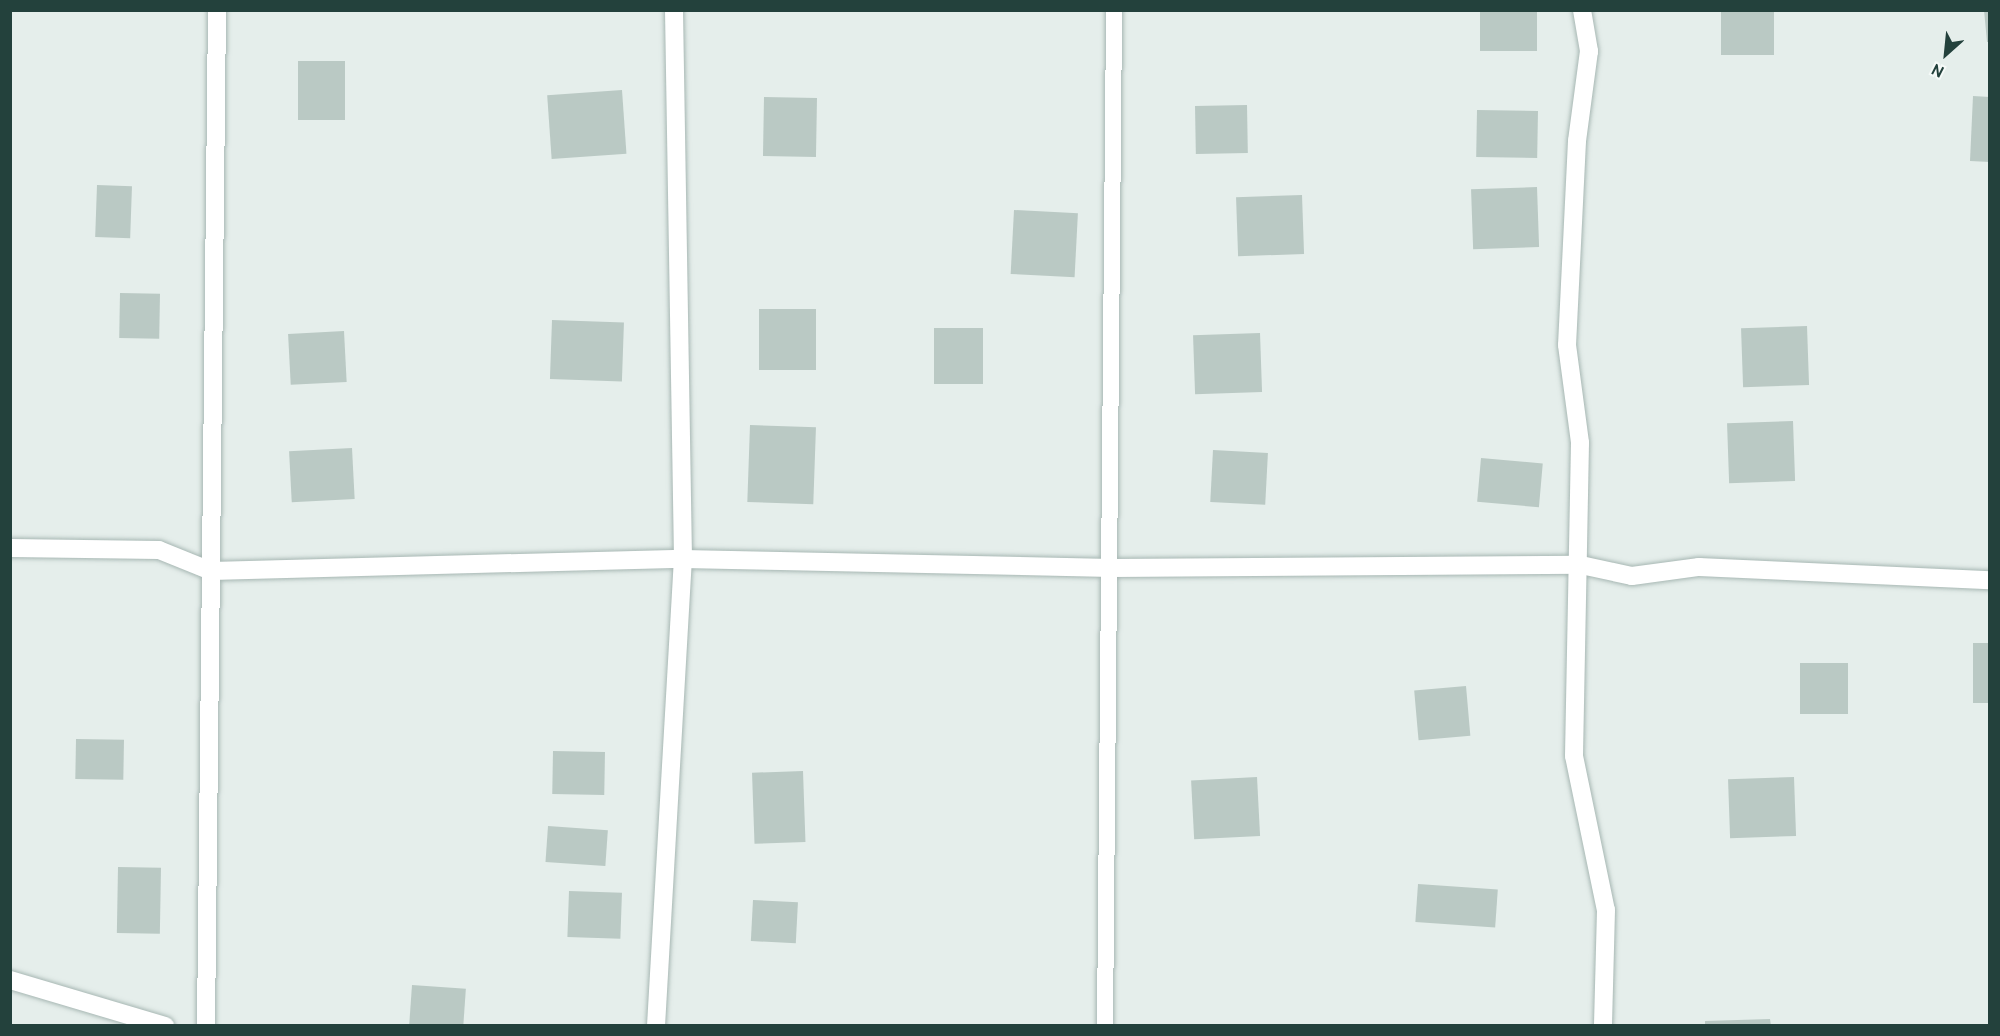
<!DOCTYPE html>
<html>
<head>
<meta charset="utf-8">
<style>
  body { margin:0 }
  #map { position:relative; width:2000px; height:1036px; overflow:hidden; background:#e5eeeb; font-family:Cabin,sans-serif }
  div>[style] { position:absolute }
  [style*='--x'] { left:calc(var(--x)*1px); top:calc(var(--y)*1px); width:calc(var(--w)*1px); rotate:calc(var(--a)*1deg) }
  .building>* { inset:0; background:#bac9c4; transform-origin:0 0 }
  .roads { filter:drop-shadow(0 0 2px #a7b7b3) drop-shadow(0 0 2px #a7b7b3) }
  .lane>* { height:16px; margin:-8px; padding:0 8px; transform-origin:8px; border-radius:8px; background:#fff }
  .street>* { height:18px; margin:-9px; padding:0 9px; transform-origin:9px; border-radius:9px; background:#fff }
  span { translate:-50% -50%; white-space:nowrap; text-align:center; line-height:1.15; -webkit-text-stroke:4.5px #f6faf8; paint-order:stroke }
  .frame { position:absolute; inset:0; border:12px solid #23413c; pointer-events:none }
  .north { position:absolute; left:1916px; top:24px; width:60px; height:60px; -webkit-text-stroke:4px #f6faf8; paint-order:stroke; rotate:207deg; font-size:16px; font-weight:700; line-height:24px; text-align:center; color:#23413c }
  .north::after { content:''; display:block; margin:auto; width:21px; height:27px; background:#23413c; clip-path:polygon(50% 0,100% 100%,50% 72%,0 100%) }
</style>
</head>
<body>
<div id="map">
  <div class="building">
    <div style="left:1480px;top:10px;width:57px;height:41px"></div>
    <div style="left:1721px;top:10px;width:53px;height:45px"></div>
    <div style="clip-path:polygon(1984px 10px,1990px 10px,1990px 42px,1987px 42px)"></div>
    <div style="left:345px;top:61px;width:59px;height:47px;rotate:90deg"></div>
    <div style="left:622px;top:90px;width:64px;height:75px;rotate:86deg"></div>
    <div style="clip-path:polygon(1973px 96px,1990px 97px,1990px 162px,1970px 161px)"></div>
    <div style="left:764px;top:97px;width:53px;height:59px;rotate:1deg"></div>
    <div style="left:1247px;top:105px;width:48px;height:52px;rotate:89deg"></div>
    <div style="left:1477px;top:110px;width:61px;height:47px;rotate:1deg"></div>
    <div style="left:97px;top:185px;width:35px;height:52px;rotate:2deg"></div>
    <div style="left:1537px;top:187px;width:60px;height:66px;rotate:88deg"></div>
    <div style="left:1302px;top:195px;width:59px;height:66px;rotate:88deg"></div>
    <div style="left:1014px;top:210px;width:64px;height:64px;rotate:3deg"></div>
    <div style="left:120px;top:293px;width:40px;height:45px;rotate:1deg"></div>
    <div style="left:759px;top:309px;width:57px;height:61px"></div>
    <div style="left:552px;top:320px;width:72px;height:59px;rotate:2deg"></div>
    <div style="left:1807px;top:326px;width:59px;height:66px;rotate:88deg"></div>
    <div style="left:934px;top:328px;width:49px;height:56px"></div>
    <div style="left:344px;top:331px;width:51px;height:56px;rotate:87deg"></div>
    <div style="left:1260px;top:333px;width:59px;height:67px;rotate:88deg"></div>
    <div style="left:1793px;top:421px;width:60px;height:66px;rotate:88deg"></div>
    <div style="left:750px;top:425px;width:66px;height:77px;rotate:2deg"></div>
    <div style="left:352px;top:448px;width:51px;height:63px;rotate:87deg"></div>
    <div style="left:1213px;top:450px;width:55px;height:52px;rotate:3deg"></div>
    <div style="left:1481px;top:458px;width:62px;height:44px;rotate:5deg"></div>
    <div style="left:1973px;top:643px;width:17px;height:60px"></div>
    <div style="left:1800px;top:663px;width:48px;height:51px"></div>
    <div style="left:1466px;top:686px;width:50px;height:52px;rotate:85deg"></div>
    <div style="left:76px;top:739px;width:48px;height:40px;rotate:1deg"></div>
    <div style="left:553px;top:751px;width:52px;height:43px;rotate:1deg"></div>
    <div style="left:803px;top:771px;width:71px;height:51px;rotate:88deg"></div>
    <div style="left:1257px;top:777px;width:59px;height:66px;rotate:87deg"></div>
    <div style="left:1794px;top:777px;width:59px;height:66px;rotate:88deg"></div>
    <div style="left:548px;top:826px;width:60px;height:36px;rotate:4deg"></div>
    <div style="left:118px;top:867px;width:43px;height:66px;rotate:1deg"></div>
    <div style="left:1418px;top:884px;width:80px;height:38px;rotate:4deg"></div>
    <div style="left:569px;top:891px;width:53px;height:46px;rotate:2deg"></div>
    <div style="left:753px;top:900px;width:45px;height:41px;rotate:3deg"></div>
    <div style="left:412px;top:985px;width:54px;height:41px;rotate:4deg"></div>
    <div style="clip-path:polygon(1770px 1019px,1771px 1026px,1705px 1026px,1705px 1021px)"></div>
  </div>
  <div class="roads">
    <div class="lane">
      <div style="--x:1105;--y:1026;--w:1016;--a:-89.49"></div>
    </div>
    <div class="street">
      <div style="--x:1582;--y:10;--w:42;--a:80.3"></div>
      <div style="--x:1589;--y:51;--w:91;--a:97.6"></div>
      <div style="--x:1577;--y:141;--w:204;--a:92.8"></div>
      <div style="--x:1567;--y:345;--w:99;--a:82.4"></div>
      <div style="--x:1580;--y:443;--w:313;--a:91.1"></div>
      <div style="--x:1574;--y:756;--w:157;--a:78.3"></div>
      <div style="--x:1606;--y:910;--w:116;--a:91.5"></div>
      <div style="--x:10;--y:548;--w:149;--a:0.8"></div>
      <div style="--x:159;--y:550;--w:56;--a:22"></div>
      <div style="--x:211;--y:571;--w:472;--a:-1.5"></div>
      <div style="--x:683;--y:559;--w:429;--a:1.2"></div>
      <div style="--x:1112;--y:568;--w:469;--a:-0.4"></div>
      <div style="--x:1581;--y:565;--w:52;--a:12.2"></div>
      <div style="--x:1632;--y:576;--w:68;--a:-7.7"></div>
      <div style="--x:1699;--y:567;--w:291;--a:2.6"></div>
      <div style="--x:10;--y:980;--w:162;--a:16.5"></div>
      <div style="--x:206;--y:1026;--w:1016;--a:-89.38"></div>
      <div style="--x:656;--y:1026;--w:468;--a:-86.7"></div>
      <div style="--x:683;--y:559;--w:549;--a:-90.94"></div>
    </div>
  </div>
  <div class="frame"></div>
  <div class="north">N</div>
</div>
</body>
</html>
